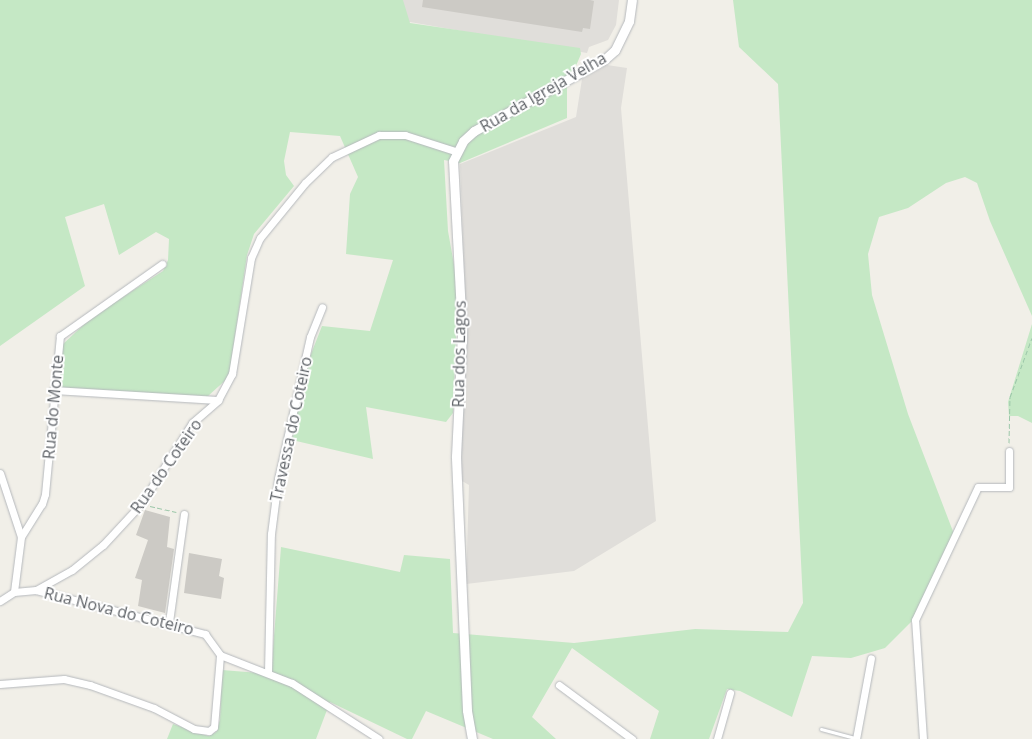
<!DOCTYPE html>
<html>
<head>
<meta charset="utf-8">
<style>
  body { margin:0 }
  #map { position:relative; width:1032px; height:739px; overflow:hidden; background:#f1efe8; font-family:"Open Sans",sans-serif }
  div>[style] { position:absolute }
  [style*='--x'] { left:calc(var(--x)*1px); top:calc(var(--y)*1px); width:calc(var(--w)*1px); rotate:calc(var(--a)*1deg) }
  .industrial>* { inset:0; background:#e0deda }
  .green>* { inset:0; background:#c5e8c5 }
  .building>* { inset:0; background:#cccac5 }
  .path>* { height:1px; margin-top:-0.5px; transform-origin:0; background:repeating-linear-gradient(90deg,#9cc7a9 0 5px,transparent 0 7.5px) }
  .roads { filter:drop-shadow(0 0 1px #b5b8bc) drop-shadow(0 0 1px #b5b8bc) }
  .service>* { height:3px; margin:-1.5px; padding:0 1.5px; transform-origin:1.5px; border-radius:1.5px; background:#fff }
  .minor>* { height:7px; margin:-3.5px; padding:0 3.5px; transform-origin:3.5px; border-radius:3.5px; background:#fff }
  .tertiary>* { height:9px; margin:-4.5px; padding:0 4.5px; transform-origin:4.5px; border-radius:4.5px; background:#fff }
  span { translate:-50% -50%; white-space:nowrap; text-align:center; line-height:1.15; -webkit-text-stroke:4px #fff; paint-order:stroke }
  .street-label { font-size:16px; color:#5f6368 }
</style>
</head>
<body>
<div id="map">
  <div class="industrial">
    <div style="clip-path:polygon(284px 0,619px 0,616px 25px,608px 40px,589px 47px,587px 53px)"></div>
    <div style="clip-path:polygon(607px 65px,627px 68px,621px 108px,656px 521px,574px 571px,466px 584px,469px 485px,462px 481px,462px 417px,467px 337px,460px 164px,576px 117px,582px 79px)"></div>
  </div>
  <div class="green">
    <div style="clip-path:polygon(0 0,403px 0,410px 23px,580px 48px,581px 54px,567px 87px,567px 118px,460px 163px,444px 160px,448px 231px,458px 287px,453px 413px,446px 422px,366px 407px,373px 459px,292px 440px,302px 377px,322px 326px,370px 331px,393px 260px,346px 254px,350px 194px,358px 177px,340px 136px,290px 132px,284px 161px,286px 175px,294px 186px,254px 234px,247px 255px,229px 377px,208px 396px,60px 393px,57px 384px,62px 345px,92px 317px,163px 271px,168px 260px,169px 239px,156px 232px,119px 255px,104px 204px,65px 217px,85px 286px,0 346px)"></div>
    <div style="clip-path:polygon(733px 0,1032px 0,1032px 316px,990px 221px,977px 183px,965px 177px,946px 183px,908px 208px,879px 217px,868px 254px,872px 295px,908px 414px,954px 534px,919px 614px,885px 648px,851px 658px,812px 656px,792px 717px,740px 691px,727px 689px,709px 739px,650px 739px,659px 711px,572px 648px,532px 717px,556px 739px,493px 739px,426px 711px,412px 739px,407px 739px,330px 702px,316px 739px,167px 739px,173px 724px,208px 736px,216px 732px,220px 720px,222px 670px,258px 673px,272px 662px,281px 547px,400px 572px,404px 555px,450px 559px,453px 633px,574px 643px,695px 629px,788px 632px,803px 603px,778px 84px,739px 47px)"></div>
    <div style="clip-path:polygon(1032px 324px,1032px 423px,1018px 416px,1009px 416px,1008px 402px)"></div>
  </div>
  <div class="building">
    <div style="clip-path:polygon(423px 0,590px 0,594px 1px,590px 29px,583px 28px,582px 32px,422px 7px)"></div>
    <div style="clip-path:polygon(145px 510px,170px 517px,167px 547px,174px 549px,165px 613px,138px 606px,142px 580px,135px 578px,148px 540px,136px 535px)"></div>
    <div style="clip-path:polygon(189px 553px,222px 559px,219px 576px,224px 578px,221px 599px,184px 593px)"></div>
  </div>
  <div class="path">
    <div style="--x:1009;--y:443;--w:46;--a:-88.8"></div>
    <div style="--x:1010;--y:397;--w:63;--a:-69.6"></div>
    <div style="--x:150;--y:506;--w:27;--a:13"></div>
  </div>
  <div class="roads">
    <div class="service">
      <div style="--x:821;--y:729;--w:35;--a:15"></div>
    </div>
    <div class="minor">
      <div style="--x:53;--y:390;--w:165;--a:3.5"></div>
      <div style="--x:0;--y:473;--w:67;--a:71.8"></div>
      <div style="--x:21;--y:537;--w:55;--a:97.3"></div>
      <div style="--x:21;--y:537;--w:39;--a:-58"></div>
      <div style="--x:42;--y:504;--w:10;--a:-73"></div>
      <div style="--x:45;--y:494;--w:159;--a:-84.6"></div>
      <div style="--x:60;--y:336;--w:125;--a:-35.2"></div>
      <div style="--x:36;--y:590;--w:175;--a:14.6"></div>
      <div style="--x:205;--y:634;--w:26;--a:54"></div>
      <div style="--x:0;--y:601;--w:17;--a:-33"></div>
      <div style="--x:14;--y:592;--w:22;--a:-5"></div>
      <div style="--x:36;--y:590;--w:41;--a:-29.1"></div>
      <div style="--x:72;--y:570;--w:40;--a:-39"></div>
      <div style="--x:103;--y:545;--w:56;--a:-47.2"></div>
      <div style="--x:141;--y:504;--w:96;--a:-57.8"></div>
      <div style="--x:192;--y:423;--w:35;--a:-41"></div>
      <div style="--x:218;--y:400;--w:30;--a:-62"></div>
      <div style="--x:232;--y:374;--w:118;--a:-80.7"></div>
      <div style="--x:251;--y:258;--w:22;--a:-66"></div>
      <div style="--x:260;--y:238;--w:71;--a:-50.7"></div>
      <div style="--x:305;--y:183;--w:37;--a:-44"></div>
      <div style="--x:332;--y:157;--w:52;--a:-25.1"></div>
      <div style="--x:379;--y:135;--w:26;--a:0"></div>
      <div style="--x:405;--y:135;--w:52;--a:17.7"></div>
      <div style="--x:169;--y:622;--w:109;--a:-82.1"></div>
      <div style="--x:220;--y:655;--w:77;--a:21.3"></div>
      <div style="--x:292;--y:683;--w:103;--a:32.8"></div>
      <div style="--x:268;--y:673;--w:139;--a:-88.8"></div>
      <div style="--x:271;--y:534;--w:55;--a:-82.7"></div>
      <div style="--x:278;--y:479;--w:146;--a:-77.3"></div>
      <div style="--x:310;--y:337;--w:32;--a:-68"></div>
      <div style="--x:0;--y:684;--w:64;--a:-4.5"></div>
      <div style="--x:64;--y:679;--w:27;--a:13"></div>
      <div style="--x:90;--y:685;--w:68;--a:19.8"></div>
      <div style="--x:154;--y:708;--w:45;--a:27.7"></div>
      <div style="--x:194;--y:729;--w:15;--a:8"></div>
      <div style="--x:209;--y:731;--w:6;--a:-39"></div>
      <div style="--x:214;--y:727;--w:72;--a:-85.2"></div>
      <div style="--x:559;--y:685;--w:91;--a:36.5"></div>
      <div style="--x:717;--y:739;--w:48;--a:-74.2"></div>
      <div style="--x:856;--y:739;--w:82;--a:-79.5"></div>
      <div style="--x:923;--y:739;--w:119;--a:-93.8"></div>
      <div style="--x:915;--y:620;--w:147;--a:-64.7"></div>
      <div style="--x:978;--y:487;--w:31;--a:0"></div>
      <div style="--x:1009;--y:487;--w:36;--a:-90"></div>
    </div>
    <div class="tertiary">
      <div style="--x:472;--y:739;--w:29;--a:-100"></div>
      <div style="--x:467;--y:710;--w:254;--a:-92.5"></div>
      <div style="--x:456;--y:456;--w:124;--a:-87.2"></div>
      <div style="--x:462;--y:332;--w:171;--a:-93"></div>
      <div style="--x:453;--y:161;--w:22;--a:-63"></div>
      <div style="--x:463;--y:141;--w:15;--a:-42"></div>
      <div style="--x:474;--y:131;--w:149;--a:-28.8"></div>
      <div style="--x:605;--y:59;--w:13;--a:-42"></div>
      <div style="--x:615;--y:50;--w:32;--a:-64"></div>
      <div style="--x:629;--y:21;--w:21;--a:-82"></div>
    </div>
  </div>
  <div class="street-label">
    <span style="left:543px;top:92px;rotate:-30deg">Rua da Igreja Velha</span>
    <span style="left:459px;top:354px;rotate:-89deg">Rua dos Lagos</span>
    <span style="left:53px;top:407px;rotate:-85deg">Rua do Monte</span>
    <span style="left:291px;top:429px;rotate:-78deg">Travessa do Coteiro</span>
    <span style="left:166px;top:466px;rotate:-55deg">Rua do Coteiro</span>
    <span style="left:119px;top:611px;rotate:14deg">Rua Nova do Coteiro</span>
  </div>
</div>
</body>
</html>
